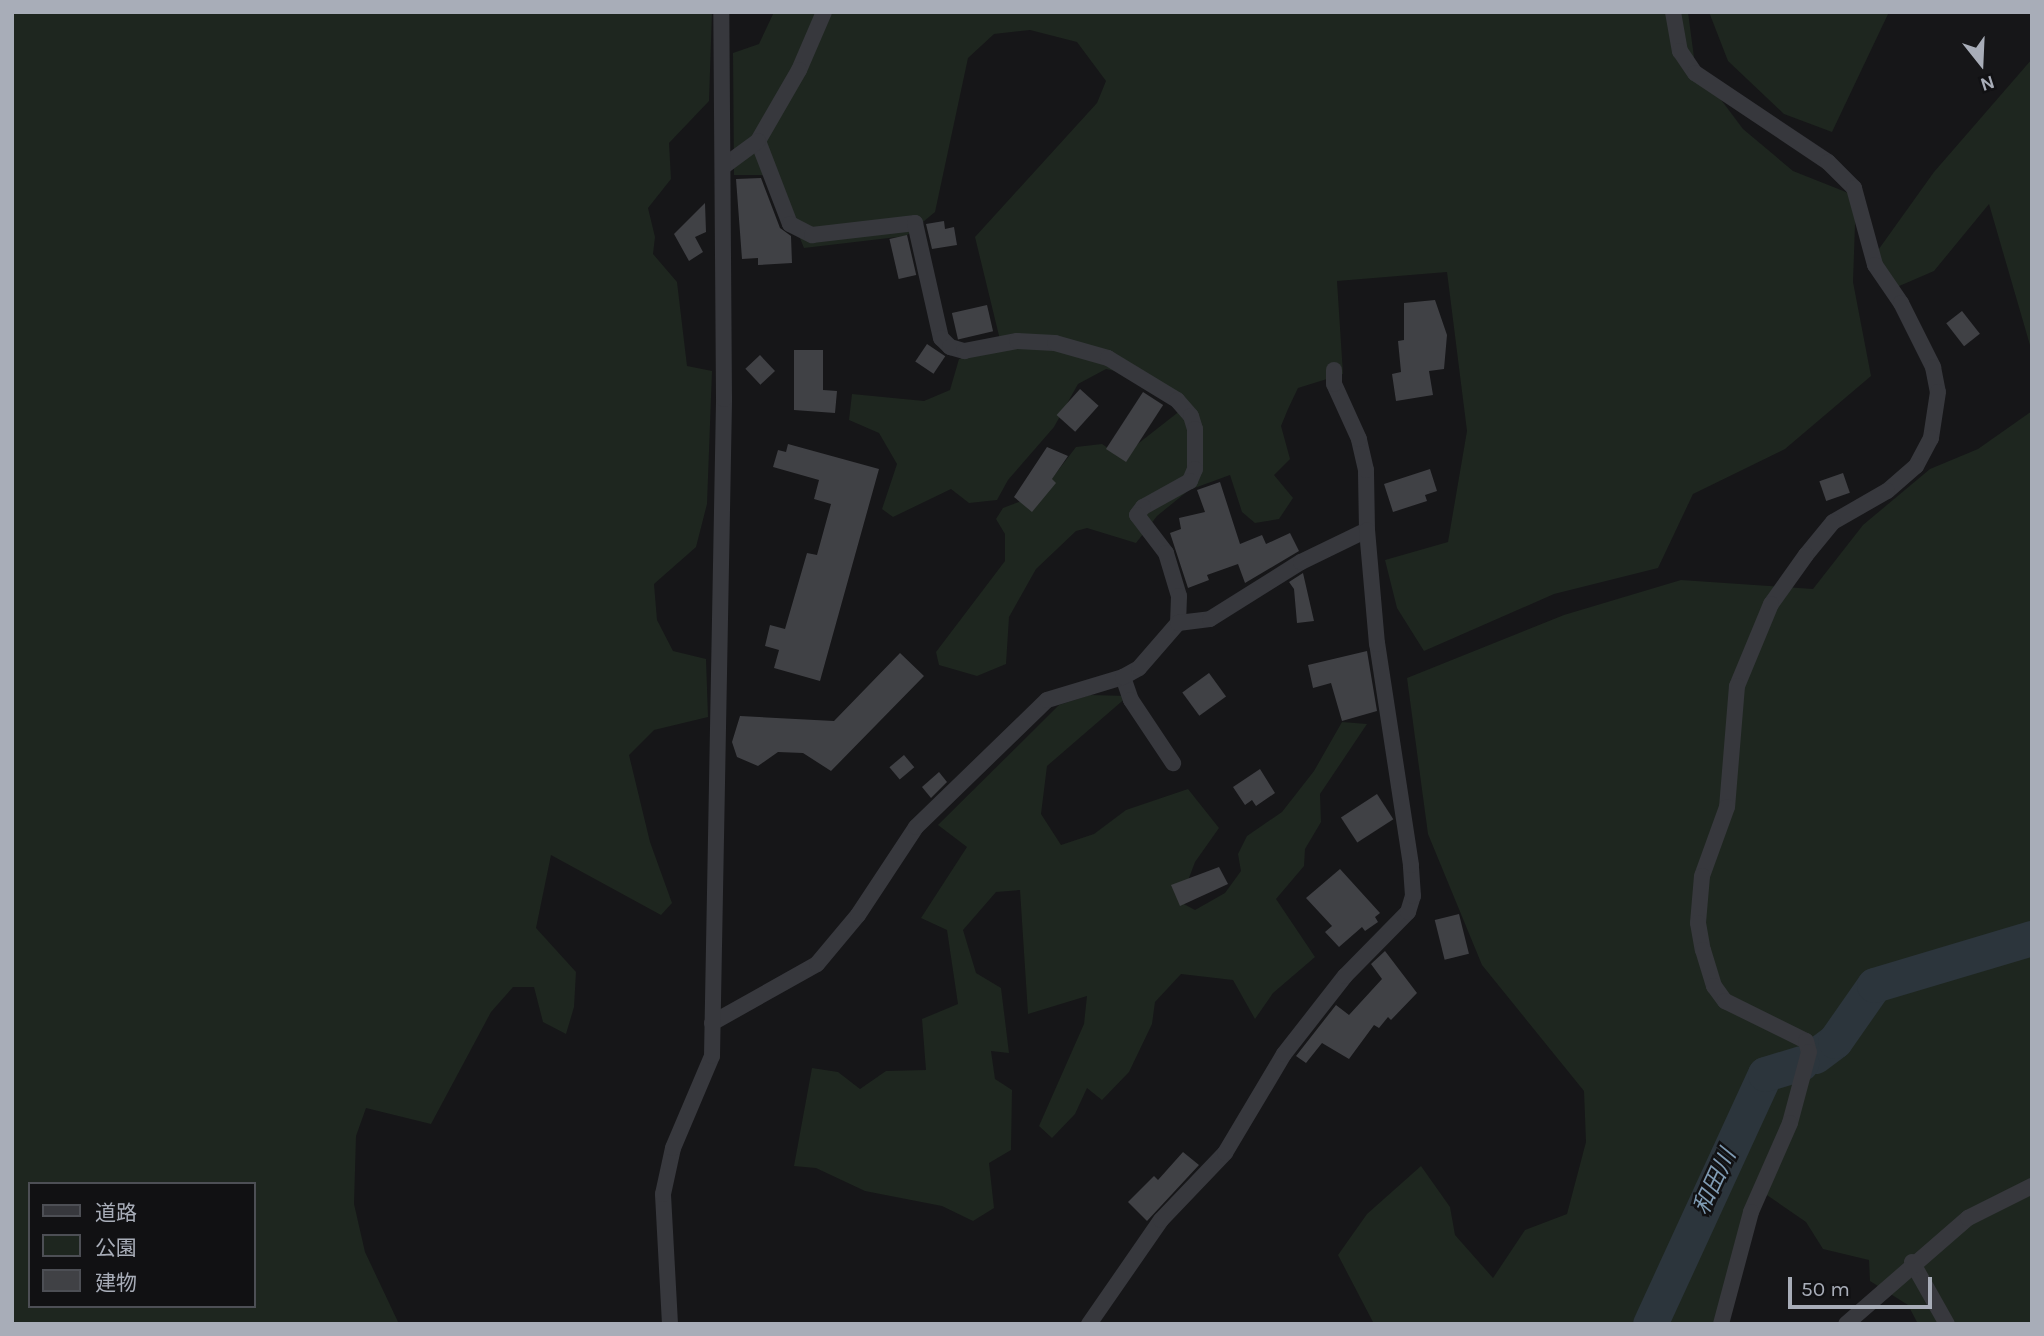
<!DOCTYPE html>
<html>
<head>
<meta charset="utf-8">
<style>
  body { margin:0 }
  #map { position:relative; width:2044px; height:1336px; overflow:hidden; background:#161618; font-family:Karla,"Noto Sans JP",sans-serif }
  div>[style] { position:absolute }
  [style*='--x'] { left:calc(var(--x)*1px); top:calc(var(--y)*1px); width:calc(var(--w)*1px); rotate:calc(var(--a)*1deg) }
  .green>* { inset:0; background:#1e261f }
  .river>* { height:35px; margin:-17.5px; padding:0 17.5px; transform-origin:17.5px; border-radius:17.5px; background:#2c353c }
  .building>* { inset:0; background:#404145; transform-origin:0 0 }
  .street>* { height:16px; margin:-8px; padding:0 8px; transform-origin:8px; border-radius:8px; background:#37383d }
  span { translate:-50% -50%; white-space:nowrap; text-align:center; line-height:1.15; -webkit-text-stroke:5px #111113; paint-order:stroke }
  .water-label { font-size:23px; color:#7f9bb3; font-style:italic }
  .frame { position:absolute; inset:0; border:14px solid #a8adb8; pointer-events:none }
  .legend { position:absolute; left:28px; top:1182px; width:228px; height:126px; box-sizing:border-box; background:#111113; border:2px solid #4d4f55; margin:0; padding:9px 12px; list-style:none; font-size:21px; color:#a8adb8 }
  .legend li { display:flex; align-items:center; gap:14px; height:35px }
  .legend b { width:35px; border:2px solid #4d4f55 }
  .north { position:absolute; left:1946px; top:28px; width:70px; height:70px; -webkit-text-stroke:5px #111113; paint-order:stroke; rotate:162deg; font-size:19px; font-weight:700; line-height:28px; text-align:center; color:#a8adb8 }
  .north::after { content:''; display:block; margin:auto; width:24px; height:32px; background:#a8adb8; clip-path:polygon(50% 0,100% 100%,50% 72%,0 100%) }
  .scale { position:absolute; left:1788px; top:1277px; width:144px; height:32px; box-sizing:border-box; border:4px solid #a8adb8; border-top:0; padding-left:9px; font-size:21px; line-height:24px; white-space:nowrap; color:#a8adb8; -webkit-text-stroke:5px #111113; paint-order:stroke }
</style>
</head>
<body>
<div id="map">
  <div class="green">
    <div style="clip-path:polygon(evenodd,12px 12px,712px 12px,709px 101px,669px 143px,671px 179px,648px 208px,655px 237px,653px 254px,677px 282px,687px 366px,712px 371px,707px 504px,696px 547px,654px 584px,657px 620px,673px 651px,706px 659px,708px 717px,654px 730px,629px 755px,650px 842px,672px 903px,661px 915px,551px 855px,536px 928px,576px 972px,574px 1007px,566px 1034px,543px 1022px,534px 987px,513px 987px,491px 1012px,431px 1124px,366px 1108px,356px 1136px,354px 1204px,365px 1252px,399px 1324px,12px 1324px,12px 12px,30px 1184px,254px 1184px,254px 1306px,30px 1306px,30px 1184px)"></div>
    <div style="clip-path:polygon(774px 12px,1688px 12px,1695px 65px,1743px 129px,1793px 171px,1856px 196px,1853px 282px,1871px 376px,1785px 449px,1693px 494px,1658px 568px,1554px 594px,1424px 651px,1397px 608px,1385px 560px,1448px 542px,1467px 431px,1447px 272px,1337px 281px,1343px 374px,1298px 388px,1288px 409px,1281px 426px,1290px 459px,1274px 475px,1293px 498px,1279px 519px,1255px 523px,1242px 512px,1230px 475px,1189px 490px,1157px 516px,1136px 543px,1087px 528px,1076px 531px,1036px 569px,1009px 617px,1006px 664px,977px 676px,939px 665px,936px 652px,1005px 561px,1005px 534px,996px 519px,1003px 508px,1040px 494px,1076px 447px,1102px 444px,1121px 457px,1181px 410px,1146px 378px,1106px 369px,1078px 384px,1054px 427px,1008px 480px,997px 500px,969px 503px,951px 489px,893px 517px,882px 509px,897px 464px,879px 433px,849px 420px,852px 394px,924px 401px,950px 390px,959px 359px,1002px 348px,975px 237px,1097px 103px,1106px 81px,1077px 42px,1030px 30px,994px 34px,968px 58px,935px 212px,906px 236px,804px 248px,774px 175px,734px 175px,733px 53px,759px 44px)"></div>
    <div style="clip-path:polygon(1709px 12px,1889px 12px,1832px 132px,1784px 114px,1728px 61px)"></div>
    <div style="clip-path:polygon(2032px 59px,2032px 352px,1989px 204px,1934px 271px,1890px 290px,1871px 260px,1934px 172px)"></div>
    <div style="clip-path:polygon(2032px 411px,2032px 1324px,1918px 1324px,1908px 1305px,1870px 1281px,1869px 1260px,1823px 1249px,1806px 1222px,1764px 1193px,1713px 1324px,1374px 1324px,1338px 1255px,1367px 1214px,1421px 1166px,1450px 1207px,1455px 1235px,1493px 1278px,1525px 1230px,1567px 1214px,1586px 1142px,1584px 1091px,1482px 965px,1428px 834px,1407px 678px,1564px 615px,1681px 580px,1813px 589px,1863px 525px,1930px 469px,1978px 449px)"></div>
    <div style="clip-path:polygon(1090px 695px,1128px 696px,1047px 766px,1041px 814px,1061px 845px,1094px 834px,1126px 810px,1188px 789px,1219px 828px,1195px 862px,1180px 902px,1195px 910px,1225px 893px,1241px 871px,1238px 854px,1247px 836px,1282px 812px,1314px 771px,1342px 722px,1367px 724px,1320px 794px,1321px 822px,1305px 849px,1304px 866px,1276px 899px,1315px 957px,1273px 993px,1255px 1019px,1233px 980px,1181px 974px,1155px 1002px,1152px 1024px,1129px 1072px,1102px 1100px,1087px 1088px,1075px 1114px,1052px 1138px,1039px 1126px,1084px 1024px,1087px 996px,1028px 1014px,1020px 890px,996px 892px,963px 930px,976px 973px,1001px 988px,1009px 1053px,991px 1051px,995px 1079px,1012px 1090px,1011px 1150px,989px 1163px,994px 1208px,973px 1221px,942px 1206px,865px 1191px,816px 1168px,794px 1166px,812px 1068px,838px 1072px,860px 1089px,886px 1071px,926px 1070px,922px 1019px,958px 1004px,947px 930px,921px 918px,967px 847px,938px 825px,1059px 705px)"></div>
  </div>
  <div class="river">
    <div style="--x:1815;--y:1056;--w:25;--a:-37"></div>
    <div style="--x:1835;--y:1041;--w:68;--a:-55.1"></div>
    <div style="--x:1874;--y:985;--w:165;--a:-16.6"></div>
    <div style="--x:1650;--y:1324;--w:275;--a:-65.3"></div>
    <div style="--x:1765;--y:1074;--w:38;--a:-17"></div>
  </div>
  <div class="building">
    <div style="clip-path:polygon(761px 178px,780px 228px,791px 236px,792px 263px,758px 265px,758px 258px,742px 259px,736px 179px)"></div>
    <div style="clip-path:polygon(705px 203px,706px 232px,695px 237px,703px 252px,689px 261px,674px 234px)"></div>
    <div style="clip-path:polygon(944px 221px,945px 229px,954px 227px,957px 245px,932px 249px,926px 224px)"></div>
    <div style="left:907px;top:235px;width:41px;height:18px;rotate:77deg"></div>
    <div style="clip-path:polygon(1435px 300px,1447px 335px,1444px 369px,1429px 371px,1433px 395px,1396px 401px,1392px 374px,1401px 372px,1398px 341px,1404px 340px,1404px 303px)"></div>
    <div style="left:987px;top:305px;width:27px;height:36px;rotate:77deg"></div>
    <div style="left:1962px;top:311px;width:29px;height:20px;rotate:52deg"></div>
    <div style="left:927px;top:344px;width:22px;height:21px;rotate:34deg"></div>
    <div style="clip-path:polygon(794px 350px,823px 350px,823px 390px,837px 391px,835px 413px,794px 410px)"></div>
    <div style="left:760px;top:355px;width:22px;height:20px;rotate:47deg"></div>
    <div style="left:1080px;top:389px;width:25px;height:35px;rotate:42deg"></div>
    <div style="left:1143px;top:392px;width:24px;height:68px;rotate:33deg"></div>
    <div style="clip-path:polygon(788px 444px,879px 469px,820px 681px,774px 668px,779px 650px,765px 646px,770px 625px,785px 629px,807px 553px,817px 555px,831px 504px,814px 499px,819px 480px,773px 467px,778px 450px,786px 452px)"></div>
    <div style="clip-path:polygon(1047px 447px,1068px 456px,1052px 479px,1056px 483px,1032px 512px,1014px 497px)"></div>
    <div style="clip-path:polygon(1430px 469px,1437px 491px,1425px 495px,1427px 501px,1393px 512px,1384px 484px)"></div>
    <div style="left:1843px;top:473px;width:21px;height:25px;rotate:71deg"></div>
    <div style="clip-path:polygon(1220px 482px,1240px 544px,1262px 535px,1266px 544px,1290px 533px,1299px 551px,1245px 583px,1238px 564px,1207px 575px,1209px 580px,1188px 588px,1170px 533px,1181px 529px,1179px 518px,1205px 512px,1197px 490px)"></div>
    <div style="clip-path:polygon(1303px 573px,1314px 621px,1297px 623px,1294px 589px,1289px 582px)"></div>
    <div style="clip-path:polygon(1367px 651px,1377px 711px,1342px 721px,1331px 683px,1313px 688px,1308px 665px)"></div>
    <div style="clip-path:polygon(900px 653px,924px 676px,831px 771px,803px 753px,778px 752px,758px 766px,737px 757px,732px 742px,740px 716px,834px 721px)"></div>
    <div style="left:1209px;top:673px;width:29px;height:33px;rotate:54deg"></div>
    <div style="left:904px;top:755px;width:16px;height:19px;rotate:50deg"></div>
    <div style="clip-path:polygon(1260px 769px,1275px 793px,1256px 806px,1252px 800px,1245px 805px,1233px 787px)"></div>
    <div style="clip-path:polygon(939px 772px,947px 782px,931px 798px,922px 787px)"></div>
    <div style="left:1377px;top:794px;width:30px;height:43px;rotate:57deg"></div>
    <div style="clip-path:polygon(1219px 867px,1228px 884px,1180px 906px,1171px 885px)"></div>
    <div style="clip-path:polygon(1340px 869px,1380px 913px,1375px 917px,1378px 922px,1365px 931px,1362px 927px,1339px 947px,1325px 932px,1332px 926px,1306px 898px)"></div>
    <div style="left:1459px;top:914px;width:41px;height:25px;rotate:76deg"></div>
    <div style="clip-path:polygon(1385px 951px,1417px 993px,1391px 1020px,1388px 1017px,1379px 1028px,1374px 1025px,1349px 1059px,1322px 1043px,1306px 1063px,1296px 1056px,1336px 1005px,1349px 1015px,1382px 979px,1371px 964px)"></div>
    <div style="clip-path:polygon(1183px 1152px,1199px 1165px,1147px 1221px,1128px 1202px,1154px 1176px,1158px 1180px)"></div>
  </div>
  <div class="street">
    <div style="--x:824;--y:12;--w:63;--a:113.3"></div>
    <div style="--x:799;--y:70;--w:82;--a:120"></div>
    <div style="--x:758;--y:141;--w:89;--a:68.9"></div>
    <div style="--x:790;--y:224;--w:25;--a:27"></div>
    <div style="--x:812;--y:235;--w:104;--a:-6.6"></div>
    <div style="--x:915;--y:223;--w:118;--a:77.3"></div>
    <div style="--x:941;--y:338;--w:13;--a:45"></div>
    <div style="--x:950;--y:347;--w:15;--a:16"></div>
    <div style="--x:964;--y:351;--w:54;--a:-10.7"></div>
    <div style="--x:1017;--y:341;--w:38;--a:3"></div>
    <div style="--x:1055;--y:343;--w:55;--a:15.8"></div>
    <div style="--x:1108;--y:358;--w:81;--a:31.3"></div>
    <div style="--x:1177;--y:400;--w:21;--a:49"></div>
    <div style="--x:1191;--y:416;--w:14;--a:73"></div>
    <div style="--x:1195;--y:429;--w:40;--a:90"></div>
    <div style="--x:1195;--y:469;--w:13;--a:113"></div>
    <div style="--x:1190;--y:481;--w:54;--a:151"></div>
    <div style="--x:1143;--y:507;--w:10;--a:127"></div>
    <div style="--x:1137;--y:515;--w:48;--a:52.7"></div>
    <div style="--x:1166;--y:553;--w:45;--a:73.2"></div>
    <div style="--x:1179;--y:596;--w:27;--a:92"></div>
    <div style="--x:1673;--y:12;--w:40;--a:80"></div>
    <div style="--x:1680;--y:51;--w:27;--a:56"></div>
    <div style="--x:1695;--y:73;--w:160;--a:33.8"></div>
    <div style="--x:1828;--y:162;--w:37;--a:45"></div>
    <div style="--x:1854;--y:188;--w:80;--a:74.7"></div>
    <div style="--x:1875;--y:265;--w:46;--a:55.6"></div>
    <div style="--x:1901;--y:303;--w:72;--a:63.4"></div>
    <div style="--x:1933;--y:367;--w:25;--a:79"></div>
    <div style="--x:1938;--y:392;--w:47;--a:98.7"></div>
    <div style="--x:1931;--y:438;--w:32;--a:118"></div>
    <div style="--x:1916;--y:466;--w:38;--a:139"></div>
    <div style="--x:1887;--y:491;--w:62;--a:150.1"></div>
    <div style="--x:1833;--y:522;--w:43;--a:129.3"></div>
    <div style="--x:1806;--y:555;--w:60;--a:125.5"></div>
    <div style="--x:1771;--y:604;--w:89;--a:112.5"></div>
    <div style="--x:1737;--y:686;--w:121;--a:94.7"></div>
    <div style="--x:1727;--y:807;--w:73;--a:109.9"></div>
    <div style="--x:1702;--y:876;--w:47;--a:94.9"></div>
    <div style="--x:1698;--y:923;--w:27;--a:80"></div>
    <div style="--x:1703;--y:950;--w:38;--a:73"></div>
    <div style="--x:1714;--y:986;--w:19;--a:54"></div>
    <div style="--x:1725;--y:1001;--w:90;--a:26.3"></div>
    <div style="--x:1806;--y:1041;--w:11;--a:75"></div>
    <div style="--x:1809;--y:1052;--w:73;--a:105"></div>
    <div style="--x:1790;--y:1123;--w:97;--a:113.7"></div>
    <div style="--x:1751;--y:1212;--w:116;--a:105"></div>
    <div style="--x:724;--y:166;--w:42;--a:-36.3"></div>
    <div style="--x:1123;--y:677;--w:24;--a:71"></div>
    <div style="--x:1131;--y:700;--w:76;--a:56.3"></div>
    <div style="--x:712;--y:1023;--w:120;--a:-29.3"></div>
    <div style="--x:817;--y:964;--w:64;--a:-50.1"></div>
    <div style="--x:858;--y:915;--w:105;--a:-56.6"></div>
    <div style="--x:916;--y:827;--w:182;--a:-44.1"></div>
    <div style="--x:1047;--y:700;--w:79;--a:-16.8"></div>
    <div style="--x:1123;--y:677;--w:18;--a:-29"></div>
    <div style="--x:1139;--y:668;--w:60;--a:-49.1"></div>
    <div style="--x:1178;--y:623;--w:32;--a:-7"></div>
    <div style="--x:1210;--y:619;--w:107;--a:-32.1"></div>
    <div style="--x:1301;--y:562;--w:73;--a:-25.9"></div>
    <div style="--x:1367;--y:530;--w:60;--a:-91"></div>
    <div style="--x:1366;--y:470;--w:32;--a:-103"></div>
    <div style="--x:1359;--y:439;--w:60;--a:-114.4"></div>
    <div style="--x:1334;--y:384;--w:14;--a:-90"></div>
    <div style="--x:1912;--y:1262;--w:71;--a:60.6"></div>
    <div style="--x:670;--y:1324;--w:130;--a:-93.1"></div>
    <div style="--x:663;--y:1194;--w:47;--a:-77.7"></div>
    <div style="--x:673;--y:1148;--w:100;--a:-67"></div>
    <div style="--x:712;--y:1056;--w:657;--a:-88.95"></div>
    <div style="--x:724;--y:399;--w:387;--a:-90.4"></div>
    <div style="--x:1089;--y:1324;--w:126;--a:-55.3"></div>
    <div style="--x:1161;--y:1220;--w:93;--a:-46.3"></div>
    <div style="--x:1225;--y:1153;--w:115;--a:-59.2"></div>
    <div style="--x:1284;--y:1054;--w:99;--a:-52"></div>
    <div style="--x:1345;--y:976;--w:90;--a:-45.5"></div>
    <div style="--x:1408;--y:912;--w:17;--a:-73"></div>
    <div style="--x:1413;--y:896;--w:31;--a:-94"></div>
    <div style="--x:1411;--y:865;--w:224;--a:-98.7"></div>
    <div style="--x:1377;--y:644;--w:114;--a:-95"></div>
    <div style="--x:1846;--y:1324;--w:162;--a:-41"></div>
    <div style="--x:1968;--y:1218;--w:72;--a:-26.6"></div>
  </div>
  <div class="water-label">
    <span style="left:1715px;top:1182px;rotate:-65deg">和田川</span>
  </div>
  <div class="frame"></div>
  <ul class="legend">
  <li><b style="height:9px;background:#37383d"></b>道路</li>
  <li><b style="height:19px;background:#1e261f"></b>公園</li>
  <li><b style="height:19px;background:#404145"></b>建物</li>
  </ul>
  <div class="north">N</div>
  <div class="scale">50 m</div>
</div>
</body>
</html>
